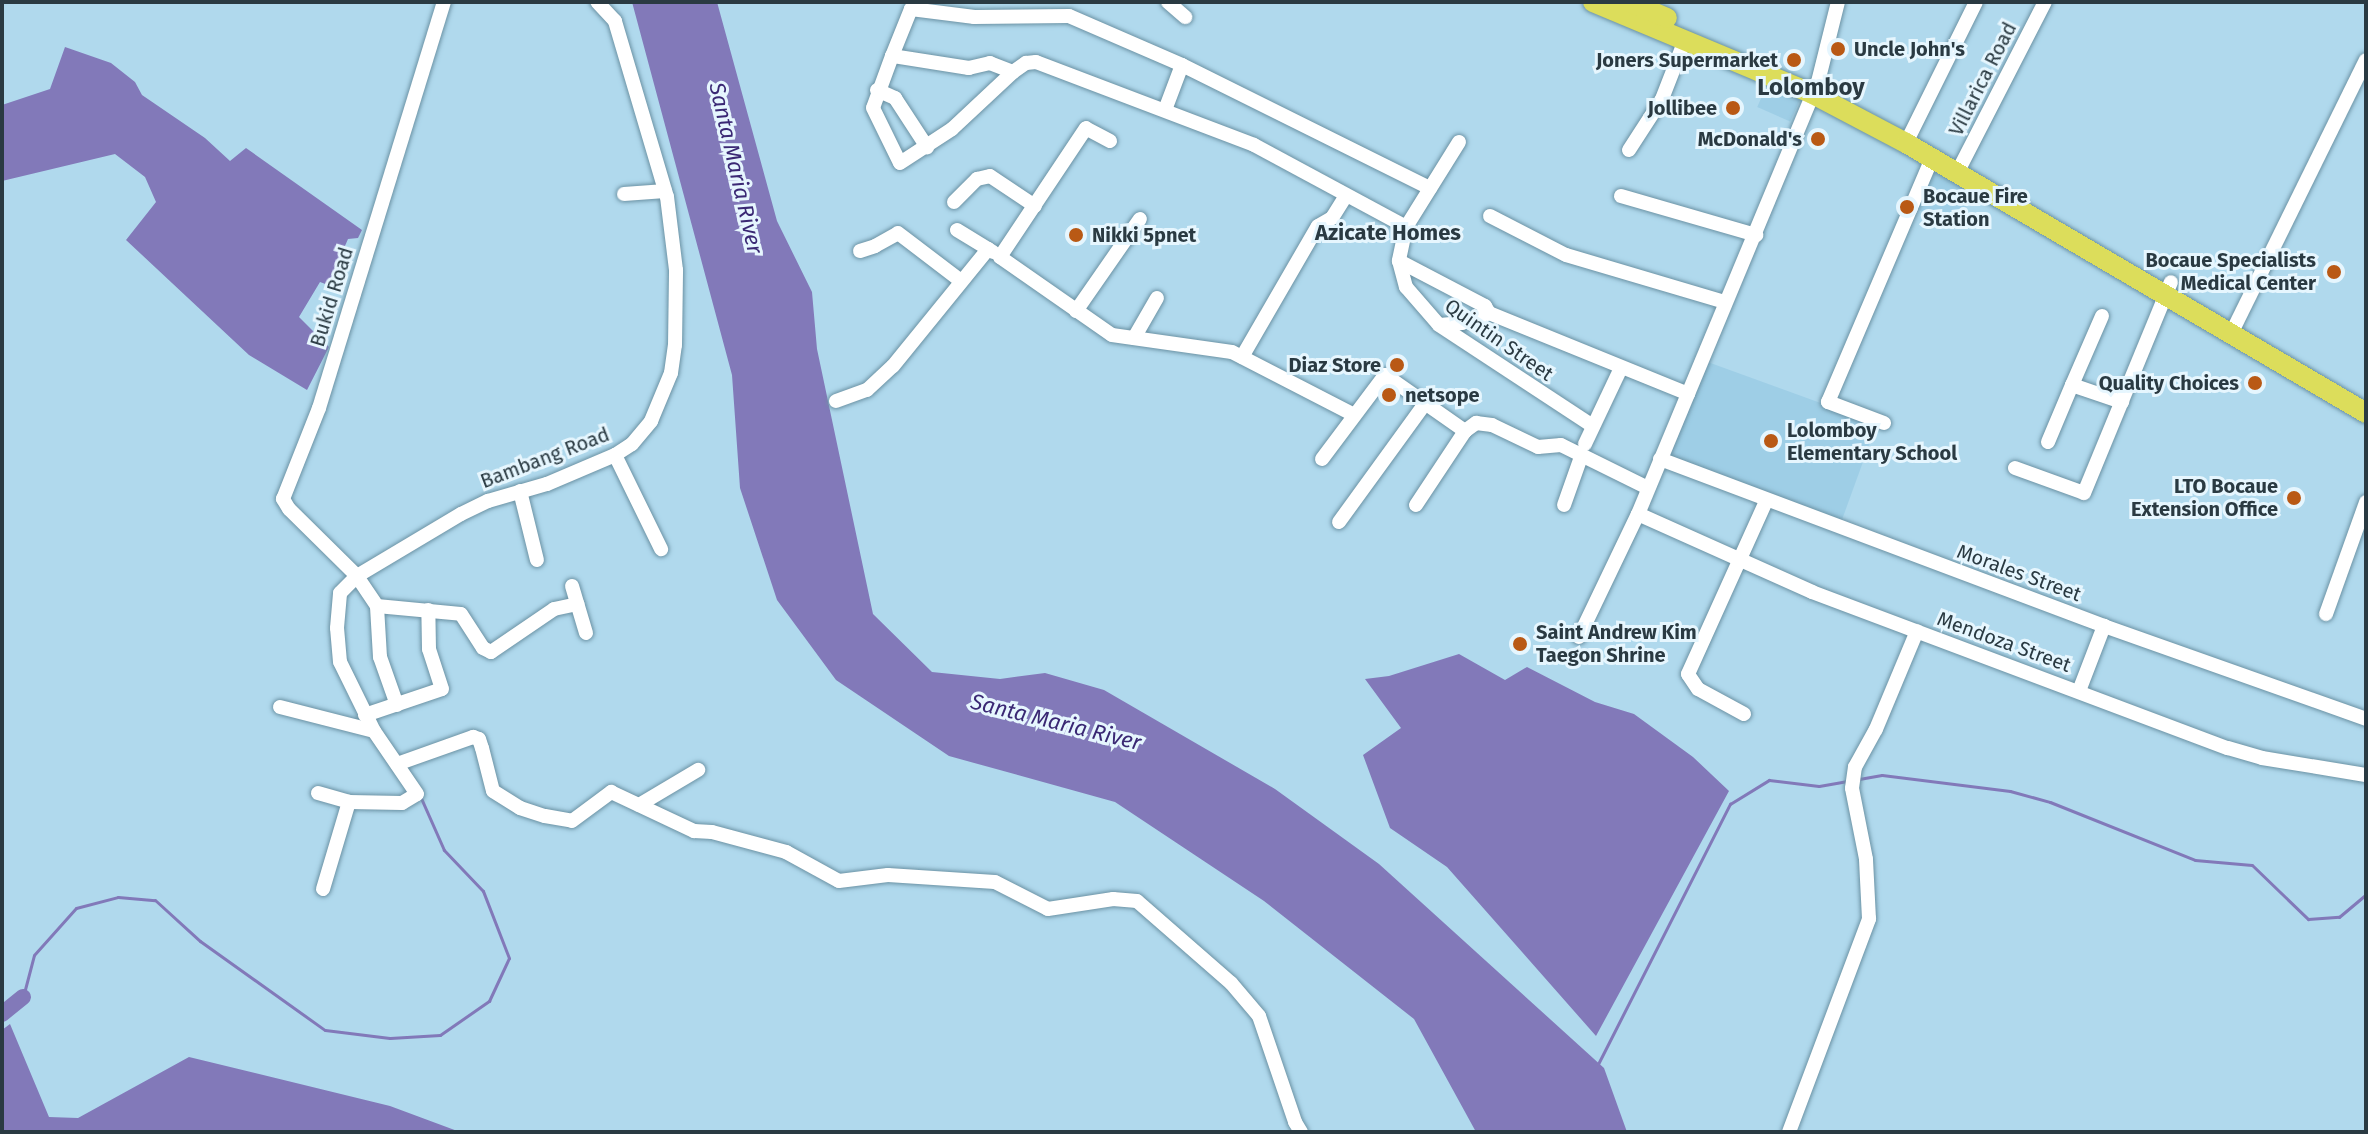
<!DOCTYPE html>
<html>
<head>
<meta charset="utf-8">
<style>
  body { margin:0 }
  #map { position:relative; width:2368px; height:1134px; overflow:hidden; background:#b0d9ed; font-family:"Fira Sans",sans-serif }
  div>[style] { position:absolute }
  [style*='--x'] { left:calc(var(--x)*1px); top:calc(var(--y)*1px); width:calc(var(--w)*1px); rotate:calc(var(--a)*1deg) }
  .built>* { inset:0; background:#9ecee6; transform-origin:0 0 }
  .water>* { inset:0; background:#8279b9 }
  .stream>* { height:3px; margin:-1.5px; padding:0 1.5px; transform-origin:1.5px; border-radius:1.5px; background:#8279b9 }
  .river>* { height:16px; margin:-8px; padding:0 8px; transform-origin:8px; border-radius:8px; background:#8279b9 }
  .roads { filter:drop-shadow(0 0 2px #6b92a4) drop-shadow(0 0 2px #6b92a4) }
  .minor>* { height:14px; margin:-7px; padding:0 7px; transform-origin:7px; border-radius:7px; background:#fff }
  .highway>* { height:20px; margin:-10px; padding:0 10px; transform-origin:10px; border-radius:10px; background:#dcdd5b }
  .dots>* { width:22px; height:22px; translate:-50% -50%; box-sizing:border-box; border:4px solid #e6f6fe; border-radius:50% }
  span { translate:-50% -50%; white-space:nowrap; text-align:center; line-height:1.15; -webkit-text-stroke:6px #e6f6fe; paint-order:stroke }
  .poi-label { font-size:20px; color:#2a3a42; font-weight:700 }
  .left { translate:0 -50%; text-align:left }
  .right { translate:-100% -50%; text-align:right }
  .street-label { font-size:20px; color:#2a3a42 }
  .water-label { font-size:22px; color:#3a2874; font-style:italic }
  .neighbourhood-label { font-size:22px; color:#2a3a42; font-weight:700 }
  .quarter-label { font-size:24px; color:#2a3a42; font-weight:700 }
  .frame { position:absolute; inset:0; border:4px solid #2a3a42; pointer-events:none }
</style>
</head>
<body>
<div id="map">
  <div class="built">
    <div style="left:1767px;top:85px;width:36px;height:24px;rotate:24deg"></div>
    <div style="clip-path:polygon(1932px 168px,1974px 193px,1955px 225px,1916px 209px)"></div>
    <div style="left:1705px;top:361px;width:183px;height:105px;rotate:20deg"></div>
  </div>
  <div class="water">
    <div style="clip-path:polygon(632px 2px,717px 2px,777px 221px,812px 292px,817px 349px,873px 614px,932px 672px,1000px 679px,1045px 673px,1104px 690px,1275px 789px,1379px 864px,1604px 1068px,1627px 1132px,1476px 1132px,1414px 1019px,1264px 901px,1115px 802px,949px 756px,836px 680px,777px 600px,740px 488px,732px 375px)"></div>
    <div style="clip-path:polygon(65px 47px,111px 63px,135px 82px,142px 95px,205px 138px,230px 161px,246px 148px,362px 230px,358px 238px,348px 239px,328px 285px,320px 282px,299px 317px,329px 347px,307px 390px,249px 355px,126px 240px,156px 202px,145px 177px,115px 154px,2px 181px,2px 105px,50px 89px)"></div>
    <div style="clip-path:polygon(1459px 654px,1505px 680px,1527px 667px,1595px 702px,1634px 714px,1693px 757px,1729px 791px,1596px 1036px,1447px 867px,1390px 828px,1363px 755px,1401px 728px,1365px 679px,1389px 676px)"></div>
    <div style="clip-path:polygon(10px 1024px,49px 1117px,78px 1118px,189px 1057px,390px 1106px,460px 1132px,2px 1132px,2px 1030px)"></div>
  </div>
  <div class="stream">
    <div style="--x:1859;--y:779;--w:23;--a:-10"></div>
    <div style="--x:1882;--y:775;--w:129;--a:7.1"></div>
    <div style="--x:2010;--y:791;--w:41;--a:15.4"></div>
    <div style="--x:2050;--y:802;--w:156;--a:21.8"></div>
    <div style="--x:2195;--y:860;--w:57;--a:5"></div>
    <div style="--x:2252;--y:865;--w:78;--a:44"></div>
    <div style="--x:2308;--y:919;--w:31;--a:-4"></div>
    <div style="--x:2339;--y:917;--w:35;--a:-40"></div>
    <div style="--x:23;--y:997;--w:43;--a:-75.3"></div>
    <div style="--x:34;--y:955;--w:63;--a:-48.2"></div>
    <div style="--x:76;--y:908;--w:43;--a:-14.7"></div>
    <div style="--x:118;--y:897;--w:37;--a:5"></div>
    <div style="--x:155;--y:900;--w:61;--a:42.3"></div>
    <div style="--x:200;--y:941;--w:153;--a:35.5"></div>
    <div style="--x:325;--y:1030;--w:65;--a:7"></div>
    <div style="--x:390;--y:1038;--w:50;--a:-3.4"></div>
    <div style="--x:440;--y:1035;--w:60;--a:-34.8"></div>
    <div style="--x:489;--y:1001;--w:47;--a:-65.1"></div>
    <div style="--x:509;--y:958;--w:72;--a:-111.2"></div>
    <div style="--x:483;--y:891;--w:57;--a:-133.6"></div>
    <div style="--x:444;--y:850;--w:57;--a:-113.9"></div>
    <div style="--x:1598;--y:1064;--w:292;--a:-63.1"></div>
    <div style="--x:1730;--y:804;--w:46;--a:-31.6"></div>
    <div style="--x:1769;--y:780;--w:50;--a:6.8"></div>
    <div style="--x:1819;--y:786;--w:29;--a:-10"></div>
  </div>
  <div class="river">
    <div style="--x:2;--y:1014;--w:27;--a:-39"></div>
  </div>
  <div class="roads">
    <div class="minor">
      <div style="--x:1168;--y:2;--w:23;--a:41"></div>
      <div style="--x:892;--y:56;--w:55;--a:110.1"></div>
      <div style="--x:873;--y:108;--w:61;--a:63.9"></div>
      <div style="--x:900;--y:163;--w:62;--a:-33.2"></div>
      <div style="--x:952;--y:129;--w:83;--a:-43.1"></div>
      <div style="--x:1013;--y:72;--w:16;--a:-35"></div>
      <div style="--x:1026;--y:63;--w:10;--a:-6"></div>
      <div style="--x:1036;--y:62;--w:233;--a:20.8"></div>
      <div style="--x:1254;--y:145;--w:173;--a:28.3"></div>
      <div style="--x:1013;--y:72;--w:25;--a:-159"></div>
      <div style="--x:990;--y:63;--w:22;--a:167"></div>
      <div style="--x:969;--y:68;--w:78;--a:-171.1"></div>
      <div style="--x:892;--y:56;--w:51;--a:-68"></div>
      <div style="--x:911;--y:9;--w:64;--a:7.2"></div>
      <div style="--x:974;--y:17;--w:95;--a:-0.6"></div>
      <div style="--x:1069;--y:16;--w:123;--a:23.4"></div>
      <div style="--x:1182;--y:65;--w:277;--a:26.4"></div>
      <div style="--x:877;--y:90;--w:20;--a:24"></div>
      <div style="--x:895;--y:98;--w:59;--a:56.9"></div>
      <div style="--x:1165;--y:110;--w:48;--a:-69.3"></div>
      <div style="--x:1110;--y:141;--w:27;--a:-152"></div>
      <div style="--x:1086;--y:128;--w:155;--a:123.7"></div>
      <div style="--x:1000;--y:257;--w:136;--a:34.9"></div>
      <div style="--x:1112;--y:335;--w:121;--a:8.1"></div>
      <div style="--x:1232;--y:352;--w:137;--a:27.3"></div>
      <div style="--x:1459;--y:142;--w:100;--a:121.9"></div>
      <div style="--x:1406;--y:227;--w:35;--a:102"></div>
      <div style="--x:1399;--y:261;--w:27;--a:75"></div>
      <div style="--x:1406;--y:287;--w:50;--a:49"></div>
      <div style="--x:1439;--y:325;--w:184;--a:33.3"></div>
      <div style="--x:1906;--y:143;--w:157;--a:-63.6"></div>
      <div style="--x:1629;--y:150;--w:61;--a:-57.1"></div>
      <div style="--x:1662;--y:99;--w:63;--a:-68.7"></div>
      <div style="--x:1957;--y:173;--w:192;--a:-62.8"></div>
      <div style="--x:624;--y:194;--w:41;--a:-4.2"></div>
      <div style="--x:1621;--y:196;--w:141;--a:16.1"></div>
      <div style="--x:954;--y:202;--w:33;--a:-45"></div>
      <div style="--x:977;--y:179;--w:13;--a:-13"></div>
      <div style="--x:990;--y:176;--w:54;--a:33.7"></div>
      <div style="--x:1490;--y:216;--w:85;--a:27.2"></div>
      <div style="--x:1566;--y:255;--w:166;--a:16.5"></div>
      <div style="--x:957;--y:230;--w:42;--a:31.4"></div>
      <div style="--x:860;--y:251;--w:16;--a:-18"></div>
      <div style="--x:875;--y:246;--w:26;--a:-29"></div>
      <div style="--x:898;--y:233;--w:79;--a:37.3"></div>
      <div style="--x:1399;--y:261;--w:97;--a:27.6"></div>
      <div style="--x:1485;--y:306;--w:8;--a:60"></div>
      <div style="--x:1489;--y:313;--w:215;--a:22.1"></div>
      <div style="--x:1076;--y:311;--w:112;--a:-55.2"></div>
      <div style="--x:2102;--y:316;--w:75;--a:113.5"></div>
      <div style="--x:2072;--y:385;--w:53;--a:18.8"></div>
      <div style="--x:1440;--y:325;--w:22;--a:-5"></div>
      <div style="--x:1462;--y:323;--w:29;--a:-20"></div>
      <div style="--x:2231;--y:334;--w:305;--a:-63.8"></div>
      <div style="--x:1134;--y:338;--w:46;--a:-60.1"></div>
      <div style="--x:1242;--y:357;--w:151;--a:-59.9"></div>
      <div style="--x:1318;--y:226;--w:16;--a:-30"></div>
      <div style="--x:1332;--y:218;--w:26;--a:-58"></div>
      <div style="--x:836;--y:401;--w:33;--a:-20"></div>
      <div style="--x:867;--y:390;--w:35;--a:-43"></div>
      <div style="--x:893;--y:366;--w:151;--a:-50.9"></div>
      <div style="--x:1884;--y:423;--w:60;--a:-159.4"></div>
      <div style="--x:1828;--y:402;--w:265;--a:-66.9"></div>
      <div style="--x:2048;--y:442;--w:62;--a:-67.2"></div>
      <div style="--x:1585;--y:444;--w:84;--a:-64.7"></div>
      <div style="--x:615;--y:455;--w:105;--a:63.9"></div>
      <div style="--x:1322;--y:459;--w:105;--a:-53.1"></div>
      <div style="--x:1385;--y:375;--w:98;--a:35"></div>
      <div style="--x:1465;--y:431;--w:14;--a:-36"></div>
      <div style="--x:1476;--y:423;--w:16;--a:7"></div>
      <div style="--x:1492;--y:425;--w:51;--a:25.6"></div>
      <div style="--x:1538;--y:447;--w:23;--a:-5"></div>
      <div style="--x:1561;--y:445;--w:97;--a:26.3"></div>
      <div style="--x:1660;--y:459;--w:474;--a:20.6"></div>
      <div style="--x:2104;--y:626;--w:278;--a:19.5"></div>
      <div style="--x:2015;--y:468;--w:73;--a:19.9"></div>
      <div style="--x:2084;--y:493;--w:228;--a:-67.6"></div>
      <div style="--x:520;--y:491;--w:71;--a:76.2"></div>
      <div style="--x:1416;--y:505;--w:89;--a:-56.5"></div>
      <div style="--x:1564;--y:505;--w:51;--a:-70.5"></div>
      <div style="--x:1638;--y:514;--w:191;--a:24.1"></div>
      <div style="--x:1812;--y:592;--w:444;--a:20.6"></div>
      <div style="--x:2228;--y:748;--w:35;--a:16"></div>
      <div style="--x:2262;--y:758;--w:105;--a:9.3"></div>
      <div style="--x:1339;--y:522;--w:145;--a:-54"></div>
      <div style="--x:572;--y:586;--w:49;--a:73.4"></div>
      <div style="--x:377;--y:606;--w:84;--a:5.4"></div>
      <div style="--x:461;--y:614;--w:40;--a:57.1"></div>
      <div style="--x:483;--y:648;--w:9;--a:27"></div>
      <div style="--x:491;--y:652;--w:76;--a:-34.3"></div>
      <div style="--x:554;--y:609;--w:24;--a:-12"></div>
      <div style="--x:2326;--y:614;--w:119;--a:-70.3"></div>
      <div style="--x:1579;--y:637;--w:136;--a:-64.4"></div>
      <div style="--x:1638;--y:514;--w:468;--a:-67.4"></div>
      <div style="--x:1818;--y:82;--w:82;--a:-76"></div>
      <div style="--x:2079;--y:691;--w:70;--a:-69"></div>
      <div style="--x:397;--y:705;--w:51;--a:-109.5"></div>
      <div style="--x:380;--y:657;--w:51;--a:-93.4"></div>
      <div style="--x:377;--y:606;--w:36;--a:-124"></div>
      <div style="--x:357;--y:576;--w:95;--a:-135.4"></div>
      <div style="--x:289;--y:509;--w:12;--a:-121"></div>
      <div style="--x:283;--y:499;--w:98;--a:-68.4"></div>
      <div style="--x:319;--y:408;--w:425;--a:-72.9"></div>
      <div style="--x:280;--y:707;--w:97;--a:14.3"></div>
      <div style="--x:1744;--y:714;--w:52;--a:-151.5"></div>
      <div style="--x:1698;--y:689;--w:18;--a:-124"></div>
      <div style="--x:1688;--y:674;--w:190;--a:-65.7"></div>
      <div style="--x:365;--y:715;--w:81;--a:-18.7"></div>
      <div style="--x:442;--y:689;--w:42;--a:-108"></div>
      <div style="--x:429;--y:649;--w:39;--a:-91"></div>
      <div style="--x:397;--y:764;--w:81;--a:-19.6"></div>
      <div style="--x:473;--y:737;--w:6;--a:18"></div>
      <div style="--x:479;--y:739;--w:9;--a:72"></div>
      <div style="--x:482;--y:748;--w:44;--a:75.7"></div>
      <div style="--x:493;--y:791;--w:32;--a:32"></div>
      <div style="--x:520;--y:808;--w:26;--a:18"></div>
      <div style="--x:545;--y:816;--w:27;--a:10"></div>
      <div style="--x:572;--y:821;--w:49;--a:-36.6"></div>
      <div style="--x:611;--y:792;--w:92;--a:25.2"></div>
      <div style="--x:694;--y:831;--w:18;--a:3"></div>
      <div style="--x:712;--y:832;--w:77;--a:15.1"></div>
      <div style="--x:786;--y:852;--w:60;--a:28.7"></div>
      <div style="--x:839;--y:881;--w:49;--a:-7"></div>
      <div style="--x:888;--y:875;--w:107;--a:3.7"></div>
      <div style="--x:995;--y:882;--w:59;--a:27"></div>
      <div style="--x:1048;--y:909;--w:66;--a:-8.7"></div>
      <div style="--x:1113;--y:899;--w:24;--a:5"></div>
      <div style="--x:1137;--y:901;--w:125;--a:41.1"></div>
      <div style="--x:1231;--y:983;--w:43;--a:49.7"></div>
      <div style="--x:1259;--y:1016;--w:112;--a:71.2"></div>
      <div style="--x:1295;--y:1122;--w:12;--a:59"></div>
      <div style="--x:318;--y:793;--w:32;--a:16"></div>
      <div style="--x:639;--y:805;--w:69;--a:-30.7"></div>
      <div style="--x:323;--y:889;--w:91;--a:-73.4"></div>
      <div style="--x:349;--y:802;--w:53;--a:1.1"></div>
      <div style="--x:402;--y:803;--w:17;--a:-31"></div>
      <div style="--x:417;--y:794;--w:76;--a:-124.3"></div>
      <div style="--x:374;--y:731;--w:77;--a:-116.2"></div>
      <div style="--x:340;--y:662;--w:34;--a:-95"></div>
      <div style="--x:337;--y:628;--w:35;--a:-85"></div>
      <div style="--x:340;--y:593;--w:24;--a:-45"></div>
      <div style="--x:357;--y:576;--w:121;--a:-30.8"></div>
      <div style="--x:461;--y:514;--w:30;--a:-26"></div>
      <div style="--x:488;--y:501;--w:61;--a:-16.1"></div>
      <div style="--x:547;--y:484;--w:74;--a:-23.1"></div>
      <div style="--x:615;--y:455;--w:20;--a:-33"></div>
      <div style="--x:632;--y:444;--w:30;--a:-50"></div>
      <div style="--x:651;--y:421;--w:52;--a:-67.4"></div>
      <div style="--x:671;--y:373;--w:28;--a:-82"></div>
      <div style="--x:675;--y:345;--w:75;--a:-89.2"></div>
      <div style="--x:676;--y:270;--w:74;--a:-97"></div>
      <div style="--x:667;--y:197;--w:184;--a:-106.5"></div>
      <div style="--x:615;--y:21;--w:26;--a:-133"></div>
      <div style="--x:1789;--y:1132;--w:228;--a:-69.4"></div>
      <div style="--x:1869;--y:919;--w:60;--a:-92.9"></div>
      <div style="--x:1866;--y:859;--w:72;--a:-101.2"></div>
      <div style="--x:1852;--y:788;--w:21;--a:-82"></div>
      <div style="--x:1855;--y:767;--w:43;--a:-61.1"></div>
      <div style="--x:1876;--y:729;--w:106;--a:-67.3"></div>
    </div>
    <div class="highway">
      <div style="--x:1593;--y:2;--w:238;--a:22.7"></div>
      <div style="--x:1813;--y:94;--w:105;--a:27.8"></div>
      <div style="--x:1906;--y:143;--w:533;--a:30.41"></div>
      <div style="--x:1629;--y:2;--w:41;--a:22.8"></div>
    </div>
  </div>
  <div class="dots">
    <div style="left:1838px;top:49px;background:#b95915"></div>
    <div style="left:1794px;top:60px;background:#b95915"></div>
    <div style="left:1733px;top:108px;background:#b95915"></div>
    <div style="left:1818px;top:139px;background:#b95915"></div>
    <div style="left:1907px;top:207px;background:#b95915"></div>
    <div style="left:1076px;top:235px;background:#b95915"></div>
    <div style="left:2334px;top:272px;background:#b95915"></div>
    <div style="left:1397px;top:365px;background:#b95915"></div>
    <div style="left:2255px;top:383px;background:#b95915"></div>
    <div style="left:1389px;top:395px;background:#b95915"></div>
    <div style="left:1771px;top:441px;background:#b95915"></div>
    <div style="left:2294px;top:498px;background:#b95915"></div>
    <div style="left:1520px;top:644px;background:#b95915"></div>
  </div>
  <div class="poi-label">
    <span class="left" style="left:1854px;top:49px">Uncle John's</span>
    <span class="right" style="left:1778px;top:60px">Joners Supermarket</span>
    <span class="right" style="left:1717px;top:108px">Jollibee</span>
    <span class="right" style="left:1802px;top:139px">McDonald's</span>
    <span class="left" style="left:1923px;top:208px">Bocaue Fire<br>Station</span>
    <span class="left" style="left:1092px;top:235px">Nikki 5pnet</span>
    <span class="right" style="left:2316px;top:272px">Bocaue Specialists<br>Medical Center</span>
    <span class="right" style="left:1381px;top:365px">Diaz Store</span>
    <span class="right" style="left:2239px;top:383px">Quality Choices</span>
    <span class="left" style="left:1405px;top:395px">netsope</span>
    <span class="left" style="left:1787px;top:442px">Lolomboy<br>Elementary School</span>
    <span class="right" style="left:2278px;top:498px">LTO Bocaue<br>Extension Office</span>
    <span class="left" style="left:1536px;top:644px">Saint Andrew Kim<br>Taegon Shrine</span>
  </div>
  <div class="street-label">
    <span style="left:1983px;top:79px;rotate:-63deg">Villarica Road</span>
    <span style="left:332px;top:297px;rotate:-73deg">Bukid Road</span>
    <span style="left:1499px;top:340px;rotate:35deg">Quintin Street</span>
    <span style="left:545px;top:458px;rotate:-21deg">Bambang Road</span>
    <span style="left:2019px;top:573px;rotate:20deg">Morales Street</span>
    <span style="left:2004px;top:642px;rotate:20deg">Mendoza Street</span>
  </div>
  <div class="water-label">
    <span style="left:736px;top:168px;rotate:77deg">Santa Maria River</span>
    <span style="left:1056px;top:722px;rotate:14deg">Santa Maria River</span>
  </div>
  <div class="neighbourhood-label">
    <span style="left:1388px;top:233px">Azicate Homes</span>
  </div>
  <div class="quarter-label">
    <span style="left:1811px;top:88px">Lolomboy</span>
  </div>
  <div class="frame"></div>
</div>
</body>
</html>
